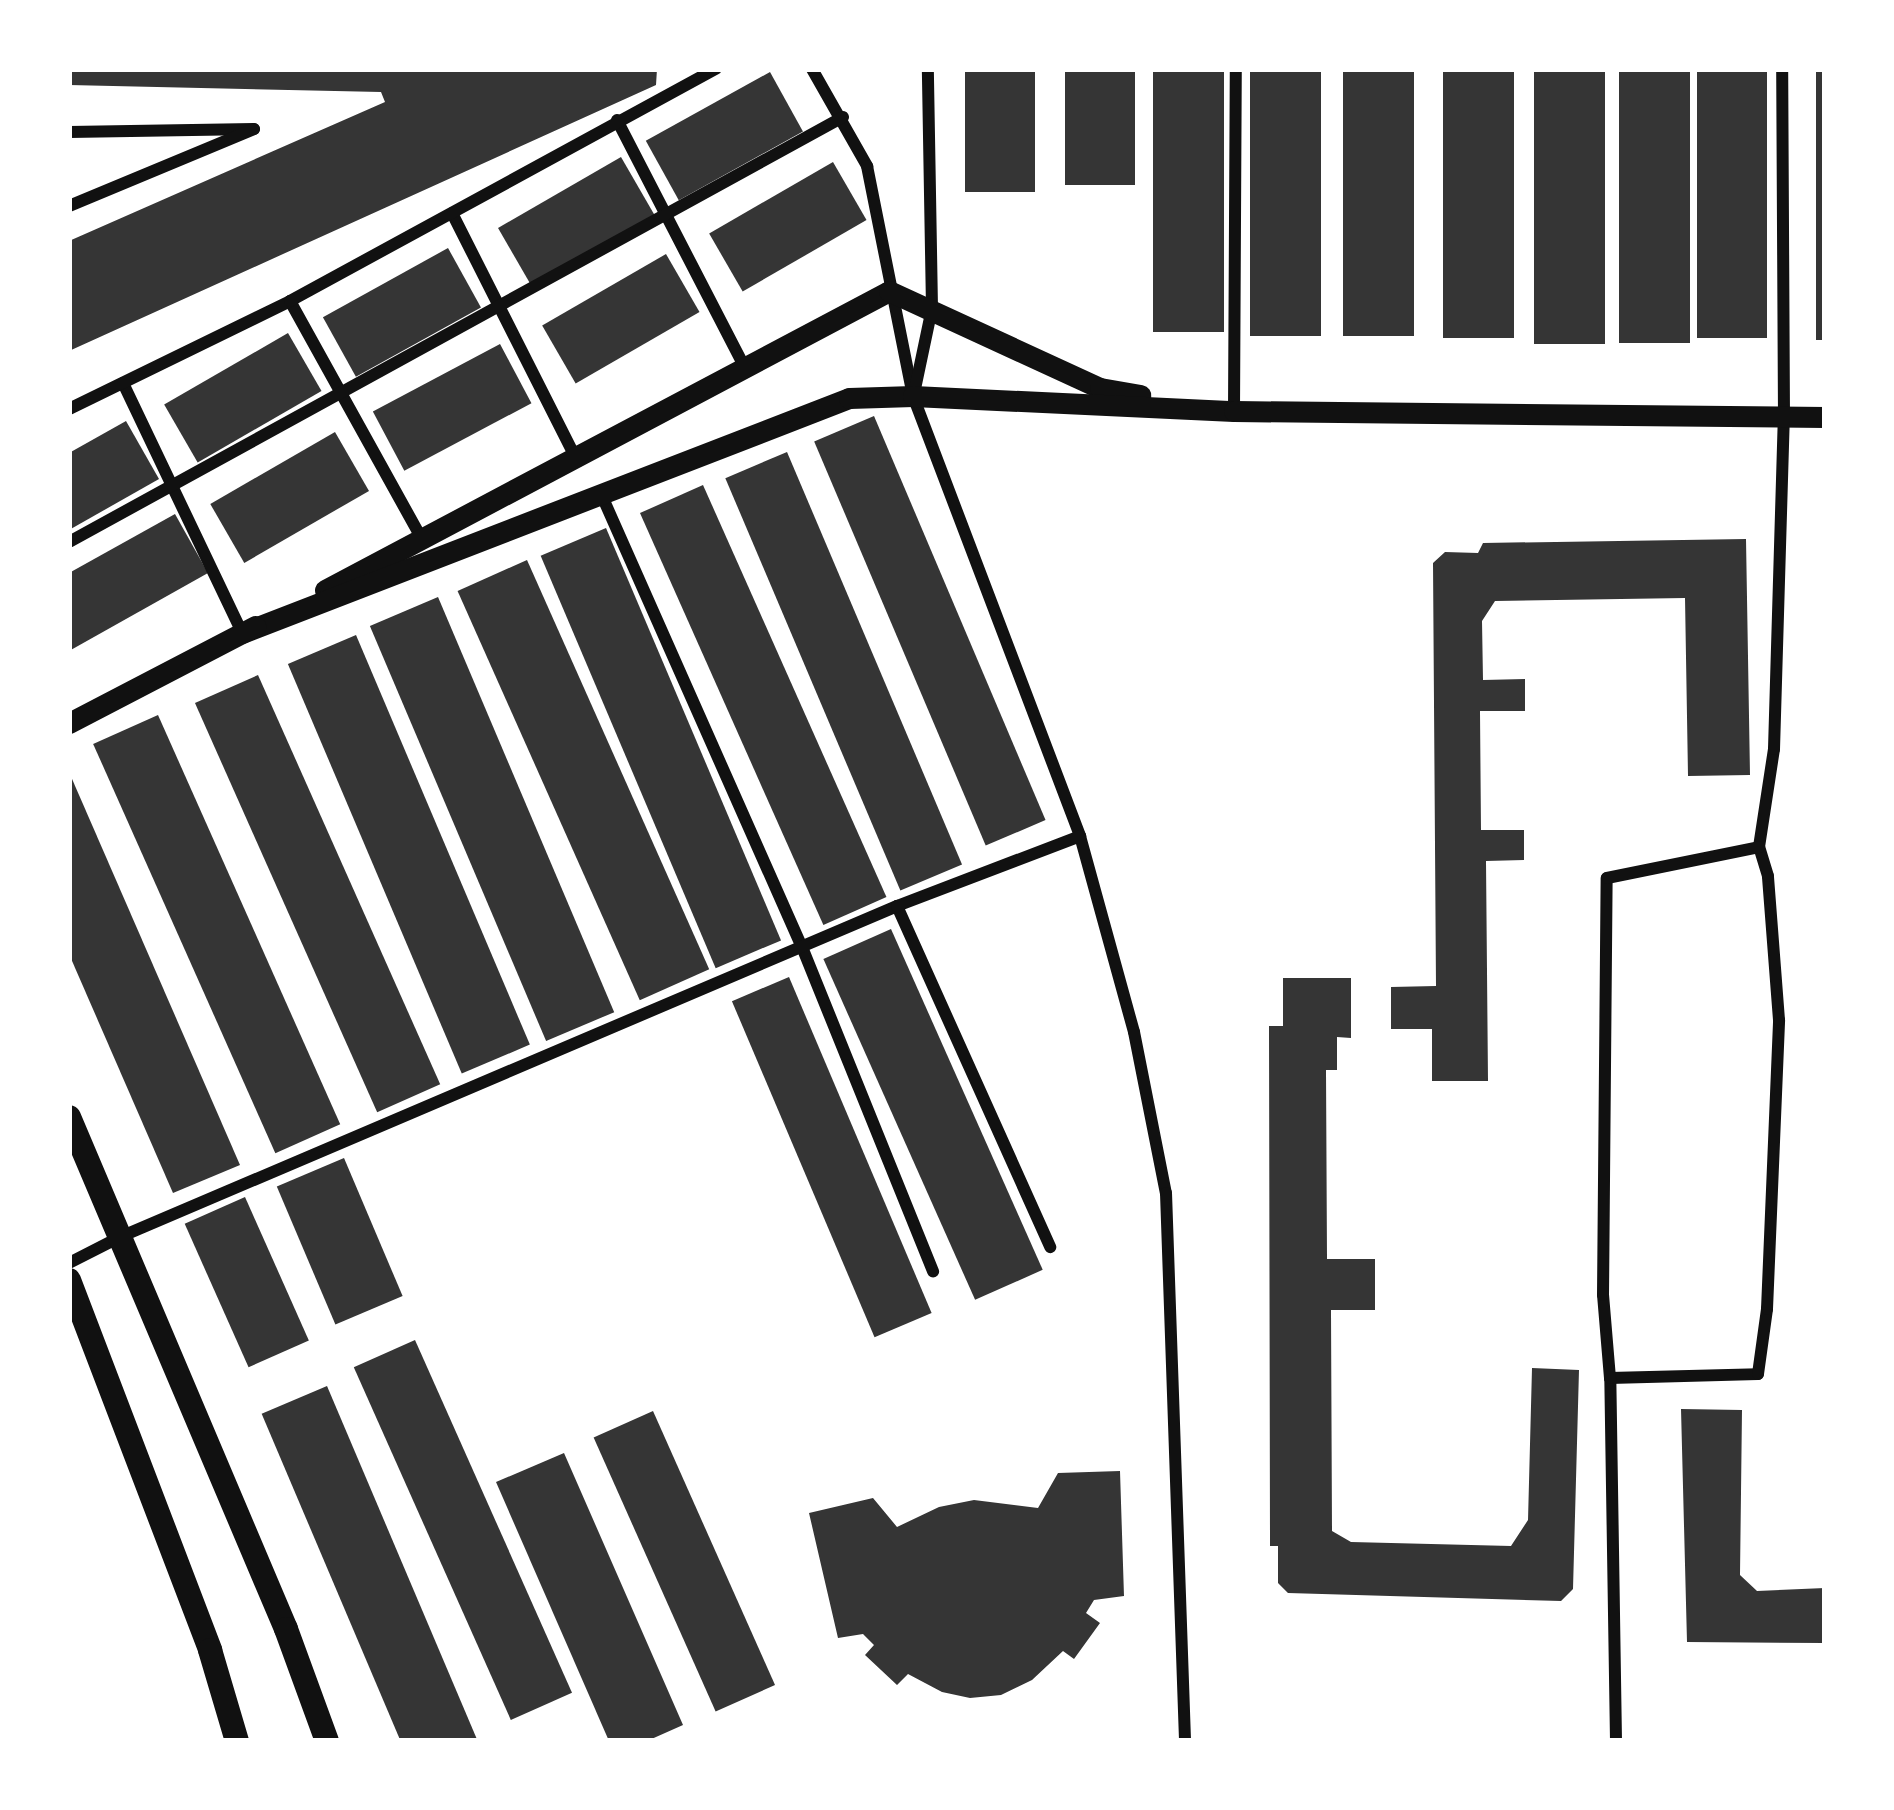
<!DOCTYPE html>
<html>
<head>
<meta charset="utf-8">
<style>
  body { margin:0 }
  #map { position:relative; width:1894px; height:1810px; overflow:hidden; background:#fff; font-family:"Times New Roman",serif }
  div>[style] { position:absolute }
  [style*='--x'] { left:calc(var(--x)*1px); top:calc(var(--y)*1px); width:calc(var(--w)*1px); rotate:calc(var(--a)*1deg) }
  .building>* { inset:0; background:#353535; transform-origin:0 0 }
  .minor>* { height:12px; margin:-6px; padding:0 6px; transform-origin:6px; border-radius:6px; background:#111 }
  .tertiary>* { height:21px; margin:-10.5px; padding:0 10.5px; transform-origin:10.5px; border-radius:10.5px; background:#111 }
  .secondary>* { height:24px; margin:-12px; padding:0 12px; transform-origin:12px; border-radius:12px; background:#111 }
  span { translate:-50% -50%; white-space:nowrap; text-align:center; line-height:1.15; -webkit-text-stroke:9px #fff; paint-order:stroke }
  .frame { position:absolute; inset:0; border:72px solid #fff; pointer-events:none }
</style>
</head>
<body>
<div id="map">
  <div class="building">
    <div style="clip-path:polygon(69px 69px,657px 69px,656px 85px,69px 351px,69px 241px,385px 102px,381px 92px,69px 85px)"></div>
    <div style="left:965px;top:69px;width:70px;height:123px"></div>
    <div style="left:1065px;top:69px;width:70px;height:116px"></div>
    <div style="left:1153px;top:69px;width:71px;height:263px"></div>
    <div style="left:1250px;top:69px;width:71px;height:267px"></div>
    <div style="left:1343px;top:69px;width:71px;height:267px"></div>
    <div style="left:1443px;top:69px;width:71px;height:269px"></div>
    <div style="left:1534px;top:69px;width:71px;height:275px"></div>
    <div style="left:1619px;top:69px;width:71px;height:274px"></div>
    <div style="left:1697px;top:69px;width:70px;height:269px"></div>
    <div style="left:1816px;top:69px;width:9px;height:271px"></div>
    <div style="left:770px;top:72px;width:68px;height:142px;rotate:61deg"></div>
    <div style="left:621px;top:157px;width:67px;height:142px;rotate:60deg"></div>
    <div style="left:833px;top:162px;width:67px;height:143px;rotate:60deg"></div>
    <div style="left:448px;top:248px;width:68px;height:143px;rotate:61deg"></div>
    <div style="left:666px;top:254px;width:67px;height:143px;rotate:60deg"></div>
    <div style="left:288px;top:333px;width:67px;height:143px;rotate:60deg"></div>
    <div style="left:500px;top:344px;width:67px;height:144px;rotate:62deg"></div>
    <div style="left:874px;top:416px;width:439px;height:65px;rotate:67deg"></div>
    <div style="clip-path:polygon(126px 421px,159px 479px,69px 530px,69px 453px)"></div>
    <div style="left:335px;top:432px;width:68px;height:144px;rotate:60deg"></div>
    <div style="left:787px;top:452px;width:448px;height:67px;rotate:67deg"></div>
    <div style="left:703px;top:485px;width:451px;height:69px;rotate:66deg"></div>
    <div style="clip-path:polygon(175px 514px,208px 573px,69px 651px,69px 573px)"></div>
    <div style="left:606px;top:528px;width:448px;height:71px;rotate:67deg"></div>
    <div style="clip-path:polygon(1746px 539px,1750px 775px,1688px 776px,1685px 598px,1495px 601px,1482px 621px,1483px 680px,1525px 679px,1525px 711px,1480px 711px,1481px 830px,1524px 830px,1524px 860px,1486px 861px,1488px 1081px,1432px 1081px,1432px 1029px,1391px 1029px,1391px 987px,1436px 986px,1433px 563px,1445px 552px,1478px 553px,1483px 543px)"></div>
    <div style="left:527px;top:560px;width:448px;height:76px;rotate:66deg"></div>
    <div style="left:438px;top:597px;width:451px;height:74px;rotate:67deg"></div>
    <div style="left:356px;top:635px;width:445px;height:74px;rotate:67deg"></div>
    <div style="left:258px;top:675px;width:448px;height:69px;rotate:66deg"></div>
    <div style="left:158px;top:715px;width:448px;height:71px;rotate:66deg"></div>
    <div style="clip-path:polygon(69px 772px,240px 1165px,173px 1193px,69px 954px)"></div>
    <div style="left:891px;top:929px;width:373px;height:74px;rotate:66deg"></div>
    <div style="left:789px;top:977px;width:365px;height:62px;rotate:67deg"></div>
    <div style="clip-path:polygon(1283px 978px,1351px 978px,1351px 1038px,1337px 1037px,1337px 1070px,1326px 1070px,1327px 1259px,1375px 1259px,1375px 1310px,1331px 1310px,1332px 1531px,1351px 1542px,1511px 1546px,1528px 1520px,1532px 1368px,1579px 1370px,1573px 1589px,1561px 1601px,1288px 1593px,1278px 1583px,1278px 1546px,1270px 1546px,1269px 1026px,1283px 1026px)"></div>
    <div style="left:344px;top:1158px;width:150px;height:73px;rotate:67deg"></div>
    <div style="left:245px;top:1197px;width:157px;height:66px;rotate:66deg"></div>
    <div style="left:415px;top:1340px;width:386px;height:67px;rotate:66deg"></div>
    <div style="left:327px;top:1386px;width:387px;height:71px;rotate:67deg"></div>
    <div style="clip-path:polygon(1681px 1409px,1742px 1410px,1740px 1575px,1757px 1591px,1825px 1588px,1825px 1643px,1687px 1642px)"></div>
    <div style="left:653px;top:1411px;width:300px;height:65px;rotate:66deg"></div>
    <div style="clip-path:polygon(564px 1453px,683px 1725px,647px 1741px,609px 1741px,496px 1482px)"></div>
    <div style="clip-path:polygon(1120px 1471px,1124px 1596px,1094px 1600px,1086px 1613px,1100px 1623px,1074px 1659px,1063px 1651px,1032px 1680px,1001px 1695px,970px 1698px,942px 1692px,908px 1674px,897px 1685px,865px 1655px,874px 1645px,863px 1634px,838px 1638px,809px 1513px,873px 1498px,897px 1527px,939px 1507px,974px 1500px,1038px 1508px,1058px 1473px)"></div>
  </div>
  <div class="minor">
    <div style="--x:812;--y:69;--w:112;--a:60.4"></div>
    <div style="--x:867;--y:166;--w:235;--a:78.7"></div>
    <div style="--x:913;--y:396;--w:471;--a:69.2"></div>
    <div style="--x:1080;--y:836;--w:203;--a:74.6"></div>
    <div style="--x:1134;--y:1032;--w:164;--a:78.8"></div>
    <div style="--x:1166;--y:1193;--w:548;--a:88.01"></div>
    <div style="--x:617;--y:120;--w:275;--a:62.7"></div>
    <div style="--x:69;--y:132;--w:185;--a:-0.9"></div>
    <div style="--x:254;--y:129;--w:200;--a:157.4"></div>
    <div style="--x:452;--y:213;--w:272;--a:63.2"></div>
    <div style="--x:290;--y:301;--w:272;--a:61"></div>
    <div style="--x:123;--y:383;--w:277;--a:64.5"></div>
    <div style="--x:915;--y:389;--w:83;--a:-78.1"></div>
    <div style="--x:932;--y:308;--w:239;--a:-91"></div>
    <div style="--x:69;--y:409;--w:246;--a:-26"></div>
    <div style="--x:290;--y:301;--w:485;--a:-28.6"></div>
    <div style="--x:1234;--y:411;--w:342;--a:-89.7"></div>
    <div style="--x:602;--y:496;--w:493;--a:66.1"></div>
    <div style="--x:802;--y:947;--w:350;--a:68"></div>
    <div style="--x:69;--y:542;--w:883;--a:-28.77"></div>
    <div style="--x:897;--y:906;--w:374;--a:65.8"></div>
    <div style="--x:69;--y:1263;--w:57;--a:-27"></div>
    <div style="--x:120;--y:1237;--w:845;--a:-23.07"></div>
    <div style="--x:897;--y:906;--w:196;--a:-20.9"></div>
    <div style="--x:1610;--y:1378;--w:148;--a:-1.5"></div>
    <div style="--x:1758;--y:1374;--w:66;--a:-82.1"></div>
    <div style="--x:1767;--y:1309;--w:289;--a:-87.6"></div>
    <div style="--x:1779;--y:1020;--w:144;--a:-94.4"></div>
    <div style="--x:1768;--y:876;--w:30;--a:-107"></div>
    <div style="--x:1759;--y:847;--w:99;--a:-81.3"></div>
    <div style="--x:1774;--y:749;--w:332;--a:-88.3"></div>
    <div style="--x:1784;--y:417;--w:348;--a:-90.3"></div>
    <div style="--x:1616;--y:1741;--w:363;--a:-90.9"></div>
    <div style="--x:1610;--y:1378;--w:83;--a:-94.8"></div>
    <div style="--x:1603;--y:1295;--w:417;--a:-89.5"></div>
    <div style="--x:1607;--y:878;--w:155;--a:-11.5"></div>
  </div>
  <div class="tertiary">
    <div style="--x:325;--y:590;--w:638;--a:-27.93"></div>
    <div style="--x:889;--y:291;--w:232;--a:24.7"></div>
    <div style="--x:1100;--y:388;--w:41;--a:9.9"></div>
    <div style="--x:242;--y:633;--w:651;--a:-21.16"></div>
    <div style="--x:849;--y:398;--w:64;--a:-1.8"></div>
    <div style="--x:913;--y:396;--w:321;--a:2.7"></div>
    <div style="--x:1234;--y:411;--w:591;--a:0.58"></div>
    <div style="--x:69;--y:723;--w:210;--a:-27.5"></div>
  </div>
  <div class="secondary">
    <div style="--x:69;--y:1117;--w:556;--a:67.03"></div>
    <div style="--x:286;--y:1629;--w:119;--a:69.9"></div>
    <div style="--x:69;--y:1280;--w:396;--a:69.1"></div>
    <div style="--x:210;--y:1650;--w:95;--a:73.5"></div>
  </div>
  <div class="frame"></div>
</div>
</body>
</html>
